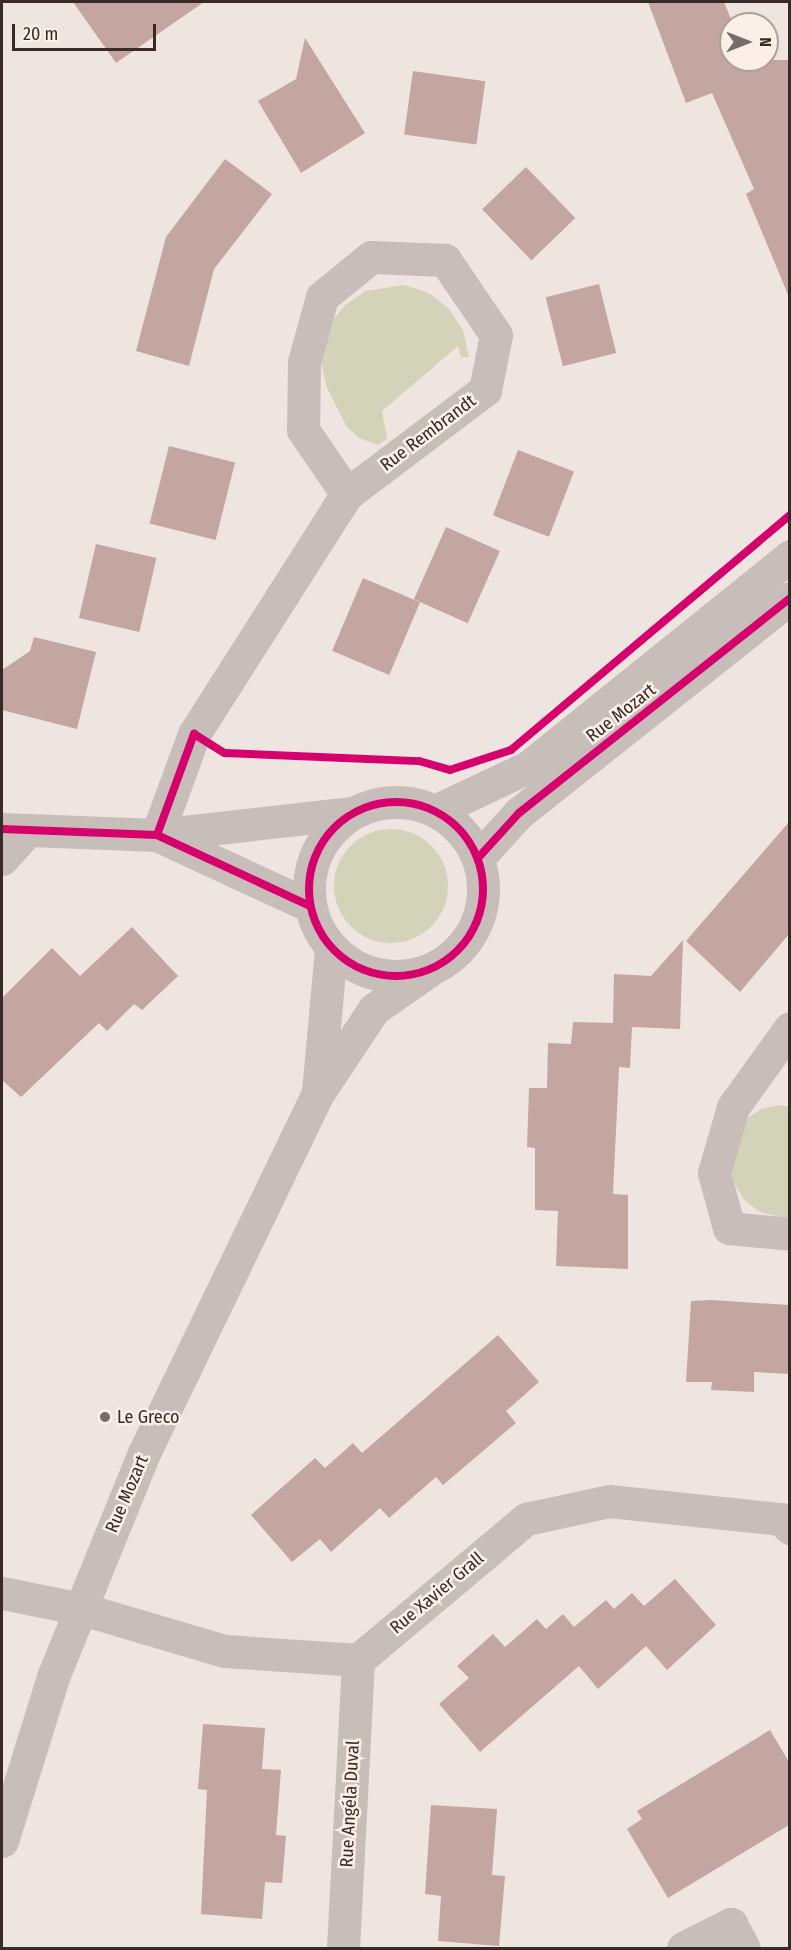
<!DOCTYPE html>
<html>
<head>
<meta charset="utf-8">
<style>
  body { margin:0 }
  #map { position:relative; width:791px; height:1950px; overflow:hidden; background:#eee5e0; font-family:"Fira Sans Condensed",sans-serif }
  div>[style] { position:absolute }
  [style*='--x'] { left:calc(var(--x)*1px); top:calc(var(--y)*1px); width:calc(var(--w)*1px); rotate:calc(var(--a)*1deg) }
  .green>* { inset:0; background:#d3d3b9 }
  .round { border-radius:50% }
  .building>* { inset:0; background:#c3a5a1; transform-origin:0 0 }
  .minor>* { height:33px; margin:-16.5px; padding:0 16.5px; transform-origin:16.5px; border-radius:16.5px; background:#c7bdb9 }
  .tertiary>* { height:33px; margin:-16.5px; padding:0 16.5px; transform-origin:16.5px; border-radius:16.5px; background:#c7bdb9 }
  .tertiary>.ring { margin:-16.5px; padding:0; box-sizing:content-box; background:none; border:33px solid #c7bdb9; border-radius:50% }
  .cycleway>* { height:8px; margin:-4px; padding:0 4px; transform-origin:4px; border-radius:4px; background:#d6006c }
  .cycleway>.ring { margin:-4px; padding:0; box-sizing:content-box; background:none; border:8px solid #d6006c; border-radius:50% }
  .dots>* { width:16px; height:16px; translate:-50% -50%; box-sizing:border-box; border:3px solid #fbefe7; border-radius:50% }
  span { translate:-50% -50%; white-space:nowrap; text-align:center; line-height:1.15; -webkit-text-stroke:5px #fbefe7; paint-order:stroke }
  .street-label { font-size:18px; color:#382a27 }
  .poi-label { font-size:18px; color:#382a27 }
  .left { translate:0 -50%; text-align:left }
  .frame { position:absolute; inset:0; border:3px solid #382a27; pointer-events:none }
  .north { position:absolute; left:719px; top:12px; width:60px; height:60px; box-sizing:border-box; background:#fbefe7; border:2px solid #ada09a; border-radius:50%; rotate:90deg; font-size:16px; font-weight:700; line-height:24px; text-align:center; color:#382a27 }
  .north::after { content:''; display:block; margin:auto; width:21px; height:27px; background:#786b68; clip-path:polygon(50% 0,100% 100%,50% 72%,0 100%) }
  .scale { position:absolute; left:12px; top:24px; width:144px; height:27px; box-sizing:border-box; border:3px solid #382a27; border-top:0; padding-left:8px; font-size:18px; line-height:21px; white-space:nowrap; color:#382a27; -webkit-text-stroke:4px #fbefe7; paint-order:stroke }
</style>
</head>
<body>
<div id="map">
  <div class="green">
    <div style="clip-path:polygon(404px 285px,429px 293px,449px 309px,463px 330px,469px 357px,461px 357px,458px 346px,382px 411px,387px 439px,378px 445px,359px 438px,347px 427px,327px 388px,321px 363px,329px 325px,345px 305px,366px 291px)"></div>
    <div class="round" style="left:334px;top:829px;width:114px;height:114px"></div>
    <div style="clip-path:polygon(780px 1105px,789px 1107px,789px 1219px,760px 1212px,744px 1200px,734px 1183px,730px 1163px,746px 1119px,761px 1109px)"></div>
  </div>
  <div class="building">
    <div style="clip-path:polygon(73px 2px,204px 2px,116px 63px)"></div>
    <div style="clip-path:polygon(648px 2px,724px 2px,733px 24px,731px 60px,789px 60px,789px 297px,746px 194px,754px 189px,712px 93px,686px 103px)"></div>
    <div style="clip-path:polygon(305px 38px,365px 133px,301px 173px,258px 101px,296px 79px)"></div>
    <div style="left:413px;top:71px;width:73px;height:64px;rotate:8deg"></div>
    <div style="clip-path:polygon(225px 159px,272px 194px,214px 269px,189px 366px,136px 351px,166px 237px)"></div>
    <div style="left:526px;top:167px;width:71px;height:61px;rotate:46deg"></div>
    <div style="left:599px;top:284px;width:71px;height:55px;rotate:76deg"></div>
    <div style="left:169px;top:446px;width:68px;height:80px;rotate:14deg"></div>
    <div style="left:518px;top:450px;width:60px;height:70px;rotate:21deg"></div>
    <div style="left:446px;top:527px;width:59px;height:79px;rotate:24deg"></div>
    <div style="left:96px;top:544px;width:62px;height:76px;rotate:13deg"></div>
    <div style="left:363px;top:578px;width:62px;height:79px;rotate:23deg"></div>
    <div style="clip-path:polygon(34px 637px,96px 652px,77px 729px,2px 710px,2px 670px,30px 651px)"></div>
    <div style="clip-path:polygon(789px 822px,789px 934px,740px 992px,686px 941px)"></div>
    <div style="clip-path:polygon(132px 927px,178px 976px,142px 1010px,134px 1004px,107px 1031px,99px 1023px,21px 1097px,2px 1080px,2px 998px,52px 948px,80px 976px)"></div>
    <div style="clip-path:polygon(683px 940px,680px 1029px,632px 1027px,630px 1068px,619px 1067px,613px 1194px,628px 1195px,628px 1269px,556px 1266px,558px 1211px,535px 1210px,535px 1148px,527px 1147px,529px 1088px,547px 1088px,548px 1043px,571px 1044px,573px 1022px,613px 1023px,614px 974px,651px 976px)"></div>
    <div style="clip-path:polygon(711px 1300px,789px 1305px,789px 1374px,754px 1372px,754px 1392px,711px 1390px,712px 1382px,686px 1382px,691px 1301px)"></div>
    <div style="clip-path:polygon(498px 1335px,539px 1382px,506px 1411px,516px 1423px,443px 1485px,436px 1477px,389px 1518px,380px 1508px,331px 1552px,320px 1539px,292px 1562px,251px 1515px,315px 1458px,325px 1468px,353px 1443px,362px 1453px)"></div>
    <div style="clip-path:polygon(675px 1579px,716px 1625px,667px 1670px,646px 1646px,598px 1689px,579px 1666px,480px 1752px,439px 1704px,469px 1678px,457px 1666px,493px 1634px,505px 1647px,537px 1619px,546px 1629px,563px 1614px,574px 1627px,606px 1600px,614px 1609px,632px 1593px,644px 1606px)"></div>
    <div style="clip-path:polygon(203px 1724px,265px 1728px,262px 1769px,281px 1770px,276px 1835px,286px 1836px,282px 1883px,265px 1882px,262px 1919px,201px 1914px,207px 1790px,198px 1789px)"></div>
    <div style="clip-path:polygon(770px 1730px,789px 1762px,789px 1825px,668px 1898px,627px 1829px,642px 1819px,637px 1811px)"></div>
    <div style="clip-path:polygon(431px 1805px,497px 1809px,492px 1875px,505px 1876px,499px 1946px,438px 1941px,441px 1896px,425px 1894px)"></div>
  </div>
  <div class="minor">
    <div style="--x:157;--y:835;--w:108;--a:-69.9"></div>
    <div style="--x:194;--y:734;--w:285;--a:-57.5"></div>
    <div style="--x:347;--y:494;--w:173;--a:-37"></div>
    <div style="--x:485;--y:390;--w:56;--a:-78.7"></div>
    <div style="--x:496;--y:335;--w:91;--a:-124.2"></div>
    <div style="--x:445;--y:260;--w:74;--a:-177.7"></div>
    <div style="--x:371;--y:257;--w:63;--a:140.8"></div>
    <div style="--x:322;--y:297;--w:67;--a:105.5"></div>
    <div style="--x:304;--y:362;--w:68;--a:90.8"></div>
    <div style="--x:303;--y:430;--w:78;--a:55.5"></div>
    <div style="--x:2;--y:859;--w:39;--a:-48"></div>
    <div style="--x:790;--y:1028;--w:97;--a:125.8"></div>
    <div style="--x:733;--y:1107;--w:69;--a:106.1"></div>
    <div style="--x:714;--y:1173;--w:57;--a:74.7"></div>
    <div style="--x:729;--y:1228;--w:61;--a:5.6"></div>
    <div style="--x:2;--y:1593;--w:82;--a:11.3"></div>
    <div style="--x:82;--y:1609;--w:149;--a:16.4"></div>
    <div style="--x:225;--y:1651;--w:133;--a:3.9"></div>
    <div style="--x:358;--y:1660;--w:219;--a:-40"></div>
    <div style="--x:526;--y:1519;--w:85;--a:-12.2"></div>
    <div style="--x:609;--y:1501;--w:173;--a:6"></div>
    <div style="--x:781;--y:1519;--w:13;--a:45"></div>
    <div style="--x:343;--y:1948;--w:288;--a:-87"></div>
    <div style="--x:683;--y:1948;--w:54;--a:-26.6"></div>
    <div style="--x:731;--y:1924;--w:27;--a:62"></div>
  </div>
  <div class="tertiary">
    <div class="ring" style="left:309px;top:802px;width:141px;height:141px"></div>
    <div style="--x:437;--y:810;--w:101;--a:-25.3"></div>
    <div style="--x:528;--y:767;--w:336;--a:-38.8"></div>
    <div style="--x:2;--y:829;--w:155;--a:2.2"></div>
    <div style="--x:157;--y:835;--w:194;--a:-6.5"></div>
    <div style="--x:157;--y:835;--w:166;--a:24.9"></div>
    <div style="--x:478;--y:858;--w:61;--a:-47.7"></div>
    <div style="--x:519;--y:813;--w:346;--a:-38.4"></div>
    <div style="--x:318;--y:1092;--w:143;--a:-84.8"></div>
    <div style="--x:2;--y:1841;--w:172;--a:-72.7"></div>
    <div style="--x:53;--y:1677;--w:242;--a:-67.9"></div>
    <div style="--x:144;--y:1453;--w:398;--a:-64.2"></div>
    <div style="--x:317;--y:1095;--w:103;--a:-56.5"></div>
    <div style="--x:374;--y:1009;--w:68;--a:-34.9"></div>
  </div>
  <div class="cycleway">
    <div class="ring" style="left:309px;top:802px;width:166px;height:166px"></div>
    <div style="--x:2;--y:829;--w:155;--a:2.2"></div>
    <div style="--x:157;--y:835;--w:166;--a:24.9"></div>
    <div style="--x:157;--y:835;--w:108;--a:-69.9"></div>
    <div style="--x:194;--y:734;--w:36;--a:32"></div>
    <div style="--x:225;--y:753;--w:194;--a:2.4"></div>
    <div style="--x:419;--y:761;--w:32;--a:16"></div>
    <div style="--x:450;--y:770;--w:64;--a:-18.2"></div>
    <div style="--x:511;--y:750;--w:365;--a:-40.1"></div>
    <div style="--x:478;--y:858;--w:61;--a:-47.7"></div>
    <div style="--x:519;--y:813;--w:346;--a:-38.4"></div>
  </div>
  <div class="dots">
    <div style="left:105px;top:1417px;background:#786b68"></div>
  </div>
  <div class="street-label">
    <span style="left:428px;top:433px;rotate:-37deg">Rue Rembrandt</span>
    <span style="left:621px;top:713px;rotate:-38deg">Rue Mozart</span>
    <span style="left:127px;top:1494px;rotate:-67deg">Rue Mozart</span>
    <span style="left:437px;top:1593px;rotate:-40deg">Rue Xavier Grall</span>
    <span style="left:350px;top:1804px;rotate:-87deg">Rue Angéla Duval</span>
  </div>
  <div class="poi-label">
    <span class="left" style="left:117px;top:1417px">Le Greco</span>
  </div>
  <div class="frame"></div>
  <div class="north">N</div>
  <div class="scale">20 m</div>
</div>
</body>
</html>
